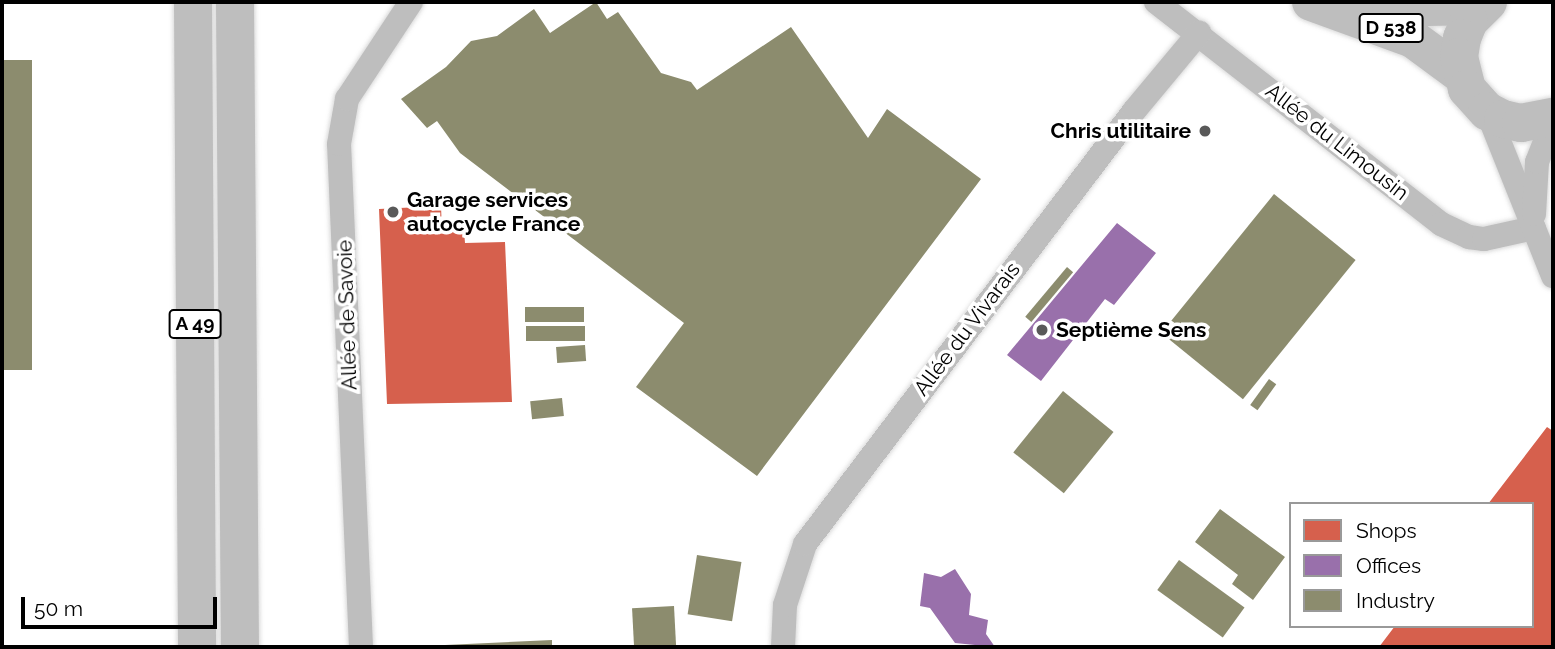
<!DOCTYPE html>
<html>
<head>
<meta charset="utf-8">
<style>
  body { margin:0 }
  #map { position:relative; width:1555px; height:649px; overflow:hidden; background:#fff; font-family:Raleway,sans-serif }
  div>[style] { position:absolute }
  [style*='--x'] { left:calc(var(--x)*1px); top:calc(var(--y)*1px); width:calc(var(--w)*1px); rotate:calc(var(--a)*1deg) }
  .shops>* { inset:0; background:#d6604d }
  .offices>* { inset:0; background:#9970ab }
  .industry>* { inset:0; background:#8c8c6e; transform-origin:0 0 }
  .roads { filter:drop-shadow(0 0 2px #dbdbdb) drop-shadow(0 0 2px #dbdbdb) }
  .street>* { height:24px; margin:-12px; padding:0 12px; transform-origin:12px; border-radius:12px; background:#bebebe }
  .primary>* { height:38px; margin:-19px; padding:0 19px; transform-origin:19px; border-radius:19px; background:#bebebe }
  .highway>* { height:38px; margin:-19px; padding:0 19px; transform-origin:19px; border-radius:19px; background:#bebebe }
  .dots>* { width:19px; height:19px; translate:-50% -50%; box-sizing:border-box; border:4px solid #fff; border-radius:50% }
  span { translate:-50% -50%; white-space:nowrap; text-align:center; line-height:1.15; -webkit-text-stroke:7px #fff; paint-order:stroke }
  .shield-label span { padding:2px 5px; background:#fff; border:2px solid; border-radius:5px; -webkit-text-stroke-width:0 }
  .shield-label { font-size:19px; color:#000; font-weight:700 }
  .poi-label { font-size:21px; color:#000; font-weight:700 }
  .right { translate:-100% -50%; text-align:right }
  .left { translate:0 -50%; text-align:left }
  .street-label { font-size:21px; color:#000 }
  .frame { position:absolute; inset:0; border:4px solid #000; pointer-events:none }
  .legend { position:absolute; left:1289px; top:502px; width:245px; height:126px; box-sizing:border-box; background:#fff; border:2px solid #999; margin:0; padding:9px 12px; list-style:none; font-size:21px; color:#000 }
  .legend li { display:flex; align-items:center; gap:14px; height:35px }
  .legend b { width:35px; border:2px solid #999 }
  .scale { position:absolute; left:21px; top:597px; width:196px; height:32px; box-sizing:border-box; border:4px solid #000; border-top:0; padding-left:9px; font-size:21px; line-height:24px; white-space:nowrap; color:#000; -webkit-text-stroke:5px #fff; paint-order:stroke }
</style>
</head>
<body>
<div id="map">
  <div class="shops">
    <div style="clip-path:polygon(441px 206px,442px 231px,464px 230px,465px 243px,505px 242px,512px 402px,387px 404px,379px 209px)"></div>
    <div style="clip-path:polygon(1547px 427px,1553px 431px,1553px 647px,1379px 647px,1395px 626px,1532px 626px,1532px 504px,1488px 504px)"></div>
  </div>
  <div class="offices">
    <div style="clip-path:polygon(1117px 223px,1156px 253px,1114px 305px,1105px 299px,1041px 381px,1007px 355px)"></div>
    <div style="clip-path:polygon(955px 569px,971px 594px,969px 615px,988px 620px,986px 634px,995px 647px,955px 643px,930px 608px,920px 606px,924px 573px,941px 577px)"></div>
  </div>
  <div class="industry">
    <div style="clip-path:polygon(596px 2px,607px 19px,618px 12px,661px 73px,691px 82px,697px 90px,791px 27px,868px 138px,887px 109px,981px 179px,757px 476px,636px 387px,684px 323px,460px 153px,437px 121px,427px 128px,401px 99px,446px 67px,471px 41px,497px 36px,534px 9px,550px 33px)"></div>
    <div style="left:2px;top:60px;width:30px;height:310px"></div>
    <div style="left:1274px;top:194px;width:105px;height:179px;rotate:39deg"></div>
    <div style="left:1067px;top:267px;width:8px;height:65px;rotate:40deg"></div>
    <div style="left:584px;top:307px;width:15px;height:59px;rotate:90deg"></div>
    <div style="left:585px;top:326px;width:15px;height:59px;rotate:90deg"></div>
    <div style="left:585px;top:345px;width:16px;height:29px;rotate:86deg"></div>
    <div style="left:1269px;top:379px;width:9px;height:32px;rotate:36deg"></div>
    <div style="left:1063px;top:391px;width:65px;height:79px;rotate:39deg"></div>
    <div style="left:562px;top:398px;width:18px;height:32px;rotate:84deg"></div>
    <div style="clip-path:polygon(1220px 509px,1285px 557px,1253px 600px,1232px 584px,1238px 575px,1195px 542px)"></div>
    <div style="left:697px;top:555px;width:45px;height:60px;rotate:9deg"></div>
    <div style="left:1179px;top:560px;width:81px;height:37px;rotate:36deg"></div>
    <div style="left:674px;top:606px;width:39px;height:42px;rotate:87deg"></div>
    <div style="clip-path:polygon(552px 640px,552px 647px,445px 647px,445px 645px)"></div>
  </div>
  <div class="roads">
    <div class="street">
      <div style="--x:1156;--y:2;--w:361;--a:37.9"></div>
      <div style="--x:1441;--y:224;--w:31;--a:25"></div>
      <div style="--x:1469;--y:237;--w:15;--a:8"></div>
      <div style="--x:1484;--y:239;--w:51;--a:-12.4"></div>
      <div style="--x:1487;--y:111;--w:178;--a:68.2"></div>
      <div style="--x:1534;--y:214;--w:52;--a:-86.7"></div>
      <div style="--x:1537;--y:162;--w:44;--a:-68.7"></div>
      <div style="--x:361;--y:647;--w:503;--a:-92.5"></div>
      <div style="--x:339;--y:144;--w:46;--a:-79.9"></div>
      <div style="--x:347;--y:99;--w:116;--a:-56.6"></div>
      <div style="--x:783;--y:647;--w:42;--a:-87.3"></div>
      <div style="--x:785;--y:605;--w:64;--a:-71.8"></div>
      <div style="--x:805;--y:544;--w:544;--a:-52.77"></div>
      <div style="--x:1134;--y:111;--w:102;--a:-50.2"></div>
    </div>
    <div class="primary">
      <div style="--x:1311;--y:2;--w:109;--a:19.9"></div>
      <div style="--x:1413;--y:39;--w:61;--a:36.3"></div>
      <div style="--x:1391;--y:2;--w:35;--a:8"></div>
      <div style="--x:1426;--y:7;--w:55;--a:-1"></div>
      <div style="--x:1488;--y:2;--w:27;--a:135"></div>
      <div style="--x:1469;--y:21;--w:18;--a:112"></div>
      <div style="--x:1462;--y:38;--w:19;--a:99"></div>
      <div style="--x:1459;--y:57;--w:33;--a:76"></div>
      <div style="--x:1467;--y:89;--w:30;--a:48"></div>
      <div style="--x:1487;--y:111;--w:18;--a:27"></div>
      <div style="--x:1503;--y:119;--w:18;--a:13"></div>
      <div style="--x:1521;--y:123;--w:33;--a:-11"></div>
    </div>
    <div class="highway">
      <div style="--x:193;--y:2;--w:645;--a:89.64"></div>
      <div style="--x:235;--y:2;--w:645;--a:89.56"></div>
    </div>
  </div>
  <div class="dots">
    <div style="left:1205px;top:131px;background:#595959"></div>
    <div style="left:393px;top:212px;background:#595959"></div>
    <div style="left:1042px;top:330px;background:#595959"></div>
  </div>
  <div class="shield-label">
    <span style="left:1391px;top:28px">D 538</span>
    <span style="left:195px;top:324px">A 49</span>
  </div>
  <div class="poi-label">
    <span class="right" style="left:1191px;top:131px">Chris utilitaire</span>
    <span class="left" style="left:407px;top:212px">Garage services<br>autocycle France</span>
    <span class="left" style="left:1056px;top:330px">Septième Sens</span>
  </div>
  <div class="street-label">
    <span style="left:1337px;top:142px;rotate:38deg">Allée du Limousin</span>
    <span style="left:347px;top:315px;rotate:-92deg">Allée de Savoie</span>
    <span style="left:967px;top:329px;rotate:-53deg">Allée du Vivarais</span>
  </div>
  <div class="frame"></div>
  <ul class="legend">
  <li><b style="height:19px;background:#d6604d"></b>Shops</li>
  <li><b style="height:19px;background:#9970ab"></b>Offices</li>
  <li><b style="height:19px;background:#8c8c6e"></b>Industry</li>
  </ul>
  <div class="scale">50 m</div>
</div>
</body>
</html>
